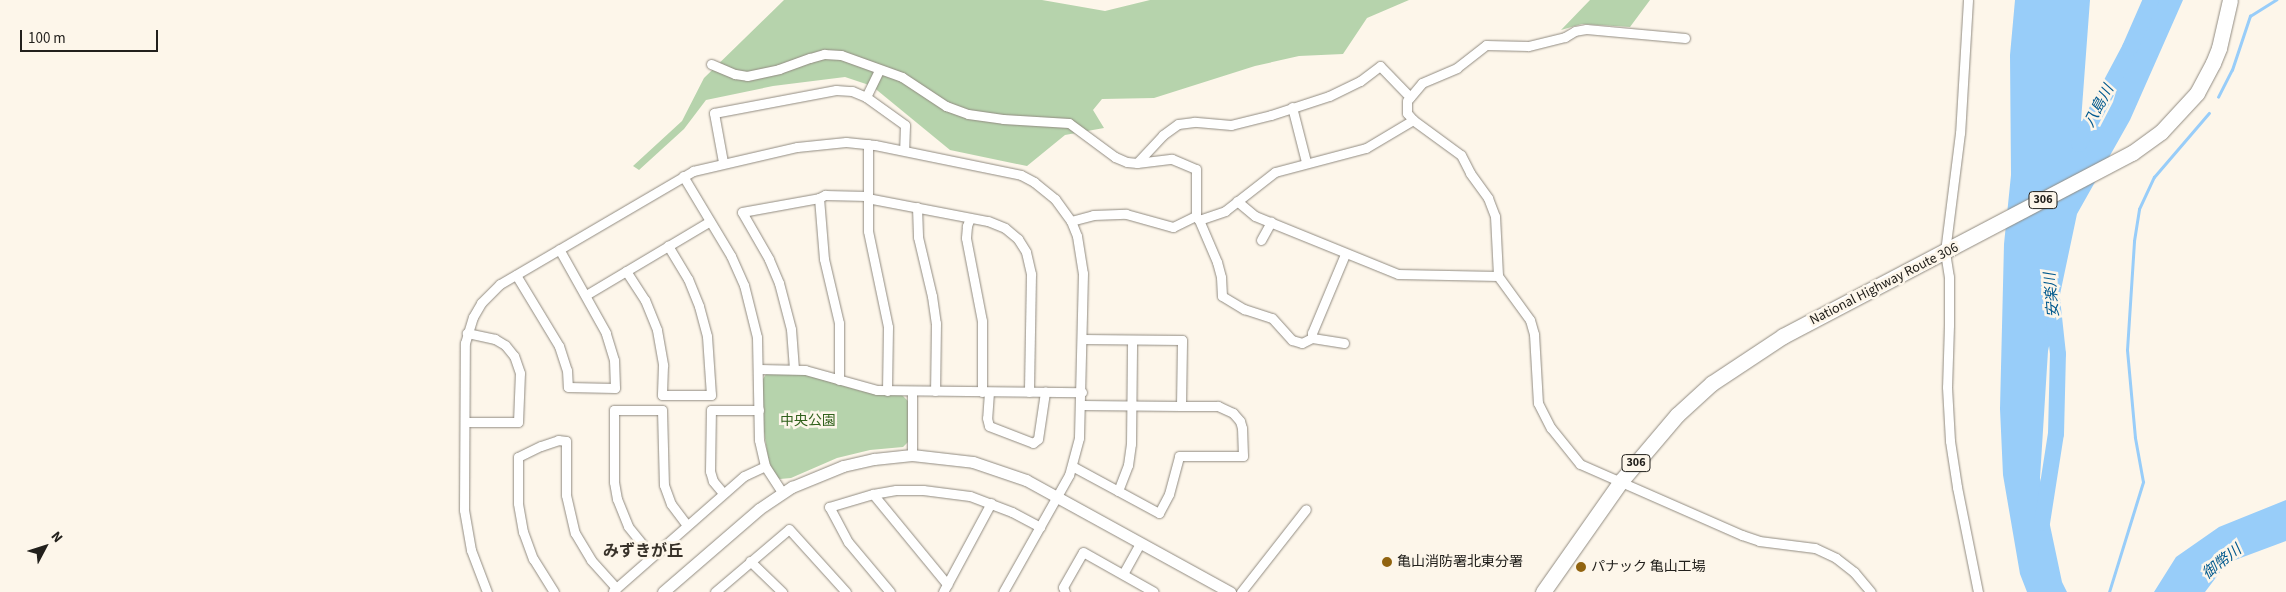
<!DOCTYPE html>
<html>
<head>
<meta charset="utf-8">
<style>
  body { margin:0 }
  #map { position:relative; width:2286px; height:592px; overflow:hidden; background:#fdf6ea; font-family:"Source Sans 3","Noto Sans JP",sans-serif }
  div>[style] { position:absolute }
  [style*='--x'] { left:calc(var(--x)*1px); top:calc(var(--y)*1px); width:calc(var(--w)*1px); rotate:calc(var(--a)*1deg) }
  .green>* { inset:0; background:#b6d3ac }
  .water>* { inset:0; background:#98cdf9 }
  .stream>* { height:2.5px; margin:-1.25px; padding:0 1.25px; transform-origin:1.25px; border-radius:1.25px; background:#98cdf9 }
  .river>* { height:16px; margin:-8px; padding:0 8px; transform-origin:8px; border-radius:8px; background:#98cdf9 }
  .roads { filter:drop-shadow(0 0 1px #918b81) drop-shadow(0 0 1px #918b81) }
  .street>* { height:9px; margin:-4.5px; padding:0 4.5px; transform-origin:4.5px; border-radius:4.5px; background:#fff }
  .secondary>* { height:11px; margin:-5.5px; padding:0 5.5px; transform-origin:5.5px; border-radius:5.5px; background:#fff }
  .highway>* { height:15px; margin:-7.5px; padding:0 7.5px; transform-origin:7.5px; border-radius:7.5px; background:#fff }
  .dots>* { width:14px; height:14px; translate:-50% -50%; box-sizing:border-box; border:2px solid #fdf6ea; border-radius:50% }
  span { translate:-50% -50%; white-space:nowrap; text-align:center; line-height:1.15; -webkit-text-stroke:5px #fdf6ea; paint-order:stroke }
  .shield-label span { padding:1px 4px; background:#fdf6ea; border:1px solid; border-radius:4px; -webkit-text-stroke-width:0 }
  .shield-label { font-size:12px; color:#22201c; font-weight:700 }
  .street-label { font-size:14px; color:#22201c }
  .park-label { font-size:14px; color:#30601b }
  .poi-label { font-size:14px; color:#22201c }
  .left { translate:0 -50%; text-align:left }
  .water-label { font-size:15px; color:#00598e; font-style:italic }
  .quarter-label { font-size:16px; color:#38322a; font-weight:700 }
  .north { position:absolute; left:20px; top:522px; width:50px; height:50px; -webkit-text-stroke:4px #fdf6ea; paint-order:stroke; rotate:50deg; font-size:14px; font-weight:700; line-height:20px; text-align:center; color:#22201c }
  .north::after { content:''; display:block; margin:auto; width:18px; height:22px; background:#22201c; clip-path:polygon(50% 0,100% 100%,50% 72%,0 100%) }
  .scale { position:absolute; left:20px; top:30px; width:138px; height:22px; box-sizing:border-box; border:2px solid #22201c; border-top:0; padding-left:6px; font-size:15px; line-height:18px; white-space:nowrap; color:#22201c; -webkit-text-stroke:4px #fdf6ea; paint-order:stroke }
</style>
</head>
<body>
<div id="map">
  <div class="green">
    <div style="clip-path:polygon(784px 0,1042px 0,1105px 11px,1150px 0,1409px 0,1367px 18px,1343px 54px,1299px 56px,1255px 66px,1154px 98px,1102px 99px,1093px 110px,1104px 128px,1065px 135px,1027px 166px,950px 150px,872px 86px,845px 77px,773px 86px,706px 100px,684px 129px,639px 170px,633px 166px,682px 121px,704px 78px)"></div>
    <div style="clip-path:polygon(1590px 0,1650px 0,1630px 27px,1582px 24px,1561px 30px)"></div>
    <div style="clip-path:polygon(773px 373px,804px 374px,861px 391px,902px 395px,908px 401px,908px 442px,903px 447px,870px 450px,837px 458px,791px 478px,780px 479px,774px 476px,768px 458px,763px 425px,763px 379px,766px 374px)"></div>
  </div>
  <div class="water">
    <div style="clip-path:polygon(2015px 0,2090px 0,2081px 121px,2100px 127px,2113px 102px,2143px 0,2183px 0,2130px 120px,2077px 214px,2048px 351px,2040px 478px,2062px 582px,2067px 592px,2027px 592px,2020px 574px,2003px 475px,2000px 409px,2004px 244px,2011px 175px,2010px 55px)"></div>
    <div style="clip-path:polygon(2286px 500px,2286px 541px,2227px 563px,2205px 592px,2154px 592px,2176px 557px,2219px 527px)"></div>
  </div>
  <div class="stream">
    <div style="--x:2218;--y:97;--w:30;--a:-63"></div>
    <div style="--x:2232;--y:70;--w:57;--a:-71.6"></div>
    <div style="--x:2250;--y:16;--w:31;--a:-32"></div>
    <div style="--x:2109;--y:592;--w:115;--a:-72.8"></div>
    <div style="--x:2143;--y:482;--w:45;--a:-100.3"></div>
    <div style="--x:2135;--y:438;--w:88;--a:-95.2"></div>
    <div style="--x:2127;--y:350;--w:109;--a:-86.3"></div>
    <div style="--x:2134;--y:241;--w:32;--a:-81"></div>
    <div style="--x:2139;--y:209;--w:35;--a:-65"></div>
    <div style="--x:2154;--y:177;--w:84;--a:-49.3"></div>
  </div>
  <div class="river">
    <div style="--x:2079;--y:144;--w:109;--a:-62"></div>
    <div style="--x:2130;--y:48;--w:52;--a:-66.4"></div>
    <div style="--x:2042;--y:523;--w:90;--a:-81.1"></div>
    <div style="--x:2056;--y:434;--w:80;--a:-88.6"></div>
    <div style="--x:2058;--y:354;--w:55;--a:-96.2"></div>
  </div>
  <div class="roads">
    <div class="street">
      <div style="--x:1968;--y:0;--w:133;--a:93.4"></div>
      <div style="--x:1960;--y:133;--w:120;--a:97.2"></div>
      <div style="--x:1945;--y:252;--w:25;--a:81"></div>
      <div style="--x:1949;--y:277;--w:48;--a:90"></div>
      <div style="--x:1949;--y:325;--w:62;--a:91.8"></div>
      <div style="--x:1947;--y:387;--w:54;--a:86.8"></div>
      <div style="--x:1950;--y:441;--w:47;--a:81.3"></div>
      <div style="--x:1957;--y:487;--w:107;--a:78.7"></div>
      <div style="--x:1685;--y:38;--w:99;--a:-174.8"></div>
      <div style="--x:1586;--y:29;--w:11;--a:170"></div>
      <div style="--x:1575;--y:31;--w:12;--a:149"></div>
      <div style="--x:1565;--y:37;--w:38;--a:166"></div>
      <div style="--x:1528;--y:46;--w:42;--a:-178.6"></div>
      <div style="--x:1486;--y:45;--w:37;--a:142"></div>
      <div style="--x:1457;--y:68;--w:38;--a:157"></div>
      <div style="--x:1422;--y:83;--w:23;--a:130"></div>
      <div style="--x:1407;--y:101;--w:12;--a:90"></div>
      <div style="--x:1407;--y:113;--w:9;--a:49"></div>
      <div style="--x:1413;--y:120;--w:59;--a:36.1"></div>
      <div style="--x:1461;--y:155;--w:20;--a:63"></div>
      <div style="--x:1470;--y:173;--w:31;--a:54"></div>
      <div style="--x:1488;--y:198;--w:19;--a:69"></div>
      <div style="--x:1495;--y:216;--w:60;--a:87.1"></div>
      <div style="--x:1498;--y:276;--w:54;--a:54"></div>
      <div style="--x:1530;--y:320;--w:15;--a:74"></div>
      <div style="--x:1534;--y:334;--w:69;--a:86.7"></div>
      <div style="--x:1538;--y:403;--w:28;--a:63"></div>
      <div style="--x:1551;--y:428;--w:46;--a:51.1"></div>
      <div style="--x:1580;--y:464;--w:177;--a:23.7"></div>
      <div style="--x:1742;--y:535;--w:18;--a:19"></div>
      <div style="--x:1759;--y:541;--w:56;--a:7.1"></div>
      <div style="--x:1815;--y:548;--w:23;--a:25"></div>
      <div style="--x:1836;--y:558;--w:23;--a:38"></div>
      <div style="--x:1854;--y:572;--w:26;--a:50"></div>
      <div style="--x:711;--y:64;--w:26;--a:23"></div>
      <div style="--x:735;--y:74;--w:12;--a:9"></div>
      <div style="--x:747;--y:76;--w:33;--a:-12"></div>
      <div style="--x:779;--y:69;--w:33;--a:-20"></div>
      <div style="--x:810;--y:58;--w:15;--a:-16"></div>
      <div style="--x:824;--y:54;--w:17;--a:3"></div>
      <div style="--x:841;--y:55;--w:65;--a:19.8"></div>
      <div style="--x:902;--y:77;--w:53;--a:33.4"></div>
      <div style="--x:946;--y:106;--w:23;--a:20"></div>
      <div style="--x:968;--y:114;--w:35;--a:8"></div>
      <div style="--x:1003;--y:119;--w:66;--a:3.5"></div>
      <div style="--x:1069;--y:123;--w:57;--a:36.5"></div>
      <div style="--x:1115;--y:157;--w:13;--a:23"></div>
      <div style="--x:1127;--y:162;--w:10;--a:6"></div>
      <div style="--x:866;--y:97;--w:30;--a:-64"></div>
      <div style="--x:1410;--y:97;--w:43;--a:-134.1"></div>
      <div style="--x:1380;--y:66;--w:25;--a:143"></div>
      <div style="--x:1360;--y:81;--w:34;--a:154"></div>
      <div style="--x:1329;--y:96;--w:61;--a:161.9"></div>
      <div style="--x:1271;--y:115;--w:41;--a:166"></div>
      <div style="--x:1231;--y:125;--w:37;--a:-175"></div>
      <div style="--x:1194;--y:122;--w:16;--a:173"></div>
      <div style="--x:1178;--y:124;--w:19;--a:144"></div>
      <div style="--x:1163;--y:135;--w:38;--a:133"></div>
      <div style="--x:1137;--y:163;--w:35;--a:-7"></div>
      <div style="--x:1172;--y:159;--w:26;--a:23"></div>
      <div style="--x:1196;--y:169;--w:47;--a:90"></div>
      <div style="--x:1196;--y:216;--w:5;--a:53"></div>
      <div style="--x:1199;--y:220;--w:28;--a:-19"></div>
      <div style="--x:1225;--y:211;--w:63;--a:-38"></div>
      <div style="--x:1275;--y:172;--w:94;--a:-14.8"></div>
      <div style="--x:1366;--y:148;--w:55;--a:-30.8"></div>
      <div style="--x:1292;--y:107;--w:57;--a:75.7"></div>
      <div style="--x:868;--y:144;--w:87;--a:90"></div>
      <div style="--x:868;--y:231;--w:98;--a:78.2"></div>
      <div style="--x:888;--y:327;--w:64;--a:90.9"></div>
      <div style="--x:723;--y:162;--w:50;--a:-100.4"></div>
      <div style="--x:714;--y:113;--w:124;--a:-10.7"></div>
      <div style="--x:836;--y:90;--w:16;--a:4"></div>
      <div style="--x:852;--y:91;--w:15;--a:23"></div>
      <div style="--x:866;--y:97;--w:48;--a:35.7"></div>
      <div style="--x:905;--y:125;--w:25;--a:92"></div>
      <div style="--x:683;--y:176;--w:93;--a:59"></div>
      <div style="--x:731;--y:256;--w:32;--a:66"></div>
      <div style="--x:744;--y:285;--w:54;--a:76"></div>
      <div style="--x:757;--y:337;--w:103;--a:88.9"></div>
      <div style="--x:759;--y:440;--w:27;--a:77"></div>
      <div style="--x:765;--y:466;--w:31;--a:57"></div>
      <div style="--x:819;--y:198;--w:7;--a:-27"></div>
      <div style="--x:825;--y:195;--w:42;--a:1.4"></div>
      <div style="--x:867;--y:198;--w:123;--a:10.8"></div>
      <div style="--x:988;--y:221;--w:18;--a:22"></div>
      <div style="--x:1005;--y:228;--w:17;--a:40"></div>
      <div style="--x:1018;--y:239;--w:15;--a:58"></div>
      <div style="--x:1026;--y:252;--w:23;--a:77"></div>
      <div style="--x:1031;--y:274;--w:118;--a:91"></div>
      <div style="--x:1237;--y:201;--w:23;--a:40"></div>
      <div style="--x:1255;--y:216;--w:154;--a:22.1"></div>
      <div style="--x:1398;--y:274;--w:100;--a:1.1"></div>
      <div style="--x:917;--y:207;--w:30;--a:88"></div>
      <div style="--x:918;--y:237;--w:61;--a:76.7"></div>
      <div style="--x:932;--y:296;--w:27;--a:82"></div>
      <div style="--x:936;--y:323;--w:68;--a:90.8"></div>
      <div style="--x:970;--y:218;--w:9;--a:111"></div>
      <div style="--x:967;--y:226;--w:12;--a:95"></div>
      <div style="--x:966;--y:238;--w:85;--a:79.1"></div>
      <div style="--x:982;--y:321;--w:71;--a:90"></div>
      <div style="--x:1199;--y:220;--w:46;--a:66.8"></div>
      <div style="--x:1217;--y:262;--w:16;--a:75"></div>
      <div style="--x:1221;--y:277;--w:19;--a:87"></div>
      <div style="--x:1222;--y:296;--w:26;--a:31"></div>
      <div style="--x:1244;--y:309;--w:29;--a:18"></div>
      <div style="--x:1272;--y:318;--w:30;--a:48"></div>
      <div style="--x:1292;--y:340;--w:10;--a:17"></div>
      <div style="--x:1302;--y:343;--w:11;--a:-27"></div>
      <div style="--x:1071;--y:221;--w:23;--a:-15"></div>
      <div style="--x:1093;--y:215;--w:33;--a:-2"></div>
      <div style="--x:1126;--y:214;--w:49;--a:15.5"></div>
      <div style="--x:1173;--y:227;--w:25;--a:-26"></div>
      <div style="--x:1261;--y:240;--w:21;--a:-61"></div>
      <div style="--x:626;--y:271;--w:35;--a:57"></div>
      <div style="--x:645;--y:300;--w:32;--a:68"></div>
      <div style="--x:657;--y:330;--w:36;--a:80"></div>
      <div style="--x:663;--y:365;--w:30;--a:92"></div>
      <div style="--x:662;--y:395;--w:49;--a:0"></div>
      <div style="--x:711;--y:395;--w:59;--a:-93.9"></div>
      <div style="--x:707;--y:336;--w:31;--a:-105"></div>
      <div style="--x:699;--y:306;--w:29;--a:-112"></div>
      <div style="--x:688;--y:279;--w:39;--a:-121"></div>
      <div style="--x:516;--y:275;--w:83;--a:58.8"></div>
      <div style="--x:559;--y:346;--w:25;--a:72"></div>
      <div style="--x:567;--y:370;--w:17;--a:87"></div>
      <div style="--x:568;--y:387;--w:47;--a:1.2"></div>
      <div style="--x:615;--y:388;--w:28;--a:-92"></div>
      <div style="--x:614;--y:360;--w:28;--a:-107"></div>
      <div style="--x:606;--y:333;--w:96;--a:-119.2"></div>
      <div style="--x:586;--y:295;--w:144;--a:-30.8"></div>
      <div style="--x:1344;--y:343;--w:32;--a:-171"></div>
      <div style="--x:1312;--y:338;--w:5;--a:-90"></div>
      <div style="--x:1312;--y:333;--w:86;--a:-67.3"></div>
      <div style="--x:759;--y:369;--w:46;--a:1.2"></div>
      <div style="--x:805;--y:370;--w:75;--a:15.5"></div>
      <div style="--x:877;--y:390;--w:205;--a:0.6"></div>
      <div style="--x:794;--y:369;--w:40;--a:-94.3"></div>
      <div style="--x:791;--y:329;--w:48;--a:-104.6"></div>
      <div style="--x:779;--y:283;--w:26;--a:-113"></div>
      <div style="--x:769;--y:259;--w:54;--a:-119.9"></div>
      <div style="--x:742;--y:212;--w:78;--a:-10.3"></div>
      <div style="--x:819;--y:198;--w:61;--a:85.3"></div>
      <div style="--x:824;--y:259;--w:66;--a:76.8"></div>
      <div style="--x:839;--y:323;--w:57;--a:90"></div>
      <div style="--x:912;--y:392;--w:63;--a:90"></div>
      <div style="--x:989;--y:392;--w:26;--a:94"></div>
      <div style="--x:987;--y:418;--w:8;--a:76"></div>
      <div style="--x:989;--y:426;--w:47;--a:21.1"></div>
      <div style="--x:1033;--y:443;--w:6;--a:-39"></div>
      <div style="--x:1038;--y:439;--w:48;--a:-81.5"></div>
      <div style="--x:1082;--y:405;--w:99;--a:0.6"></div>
      <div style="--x:465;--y:422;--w:53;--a:0"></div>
      <div style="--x:518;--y:422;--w:49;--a:-87.7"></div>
      <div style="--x:520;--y:373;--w:18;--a:-109"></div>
      <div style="--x:514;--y:356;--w:14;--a:-129"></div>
      <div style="--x:505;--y:345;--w:12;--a:-149"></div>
      <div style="--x:495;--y:339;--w:29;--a:-168"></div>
      <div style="--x:1072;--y:466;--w:99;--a:28.4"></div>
      <div style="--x:1159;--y:513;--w:21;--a:-62"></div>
      <div style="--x:1169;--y:494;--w:39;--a:-75"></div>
      <div style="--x:1179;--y:456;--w:64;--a:0"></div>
      <div style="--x:1243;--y:456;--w:28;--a:-92"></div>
      <div style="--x:1242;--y:428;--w:7;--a:-106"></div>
      <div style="--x:1240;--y:421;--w:11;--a:-131"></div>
      <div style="--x:1233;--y:413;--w:17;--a:-155"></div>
      <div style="--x:1218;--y:406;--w:37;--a:180"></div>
      <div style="--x:1181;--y:406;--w:66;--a:-89.1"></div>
      <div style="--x:1182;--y:340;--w:100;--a:-179.4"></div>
      <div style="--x:1118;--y:491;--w:28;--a:-69"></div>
      <div style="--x:1128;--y:465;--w:21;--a:-82"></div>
      <div style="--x:1131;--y:444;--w:103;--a:-89.4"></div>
      <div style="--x:723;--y:493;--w:16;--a:-130"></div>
      <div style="--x:713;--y:481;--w:10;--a:-107"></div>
      <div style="--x:710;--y:471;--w:61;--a:-89.1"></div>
      <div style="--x:711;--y:410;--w:48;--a:0"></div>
      <div style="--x:873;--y:494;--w:117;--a:50.6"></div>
      <div style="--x:652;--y:556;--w:38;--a:-129"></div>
      <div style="--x:628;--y:526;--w:29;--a:-112"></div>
      <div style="--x:617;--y:499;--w:17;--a:-100"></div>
      <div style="--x:614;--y:482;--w:72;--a:-90"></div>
      <div style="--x:614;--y:410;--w:48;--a:0"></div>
      <div style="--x:662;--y:410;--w:75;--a:88.5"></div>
      <div style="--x:664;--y:485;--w:20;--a:70"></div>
      <div style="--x:671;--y:504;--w:26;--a:53"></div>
      <div style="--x:750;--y:561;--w:45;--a:44.1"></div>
      <div style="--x:1123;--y:574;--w:35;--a:-61"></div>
      <div style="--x:613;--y:591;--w:174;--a:-41.3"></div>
      <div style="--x:744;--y:476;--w:23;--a:-25"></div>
      <div style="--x:487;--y:592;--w:45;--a:-110.9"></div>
      <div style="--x:471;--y:550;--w:41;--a:-99.9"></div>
      <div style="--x:464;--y:510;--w:167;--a:-89.7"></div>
      <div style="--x:465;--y:343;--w:27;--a:-73"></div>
      <div style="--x:473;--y:317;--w:16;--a:-60"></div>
      <div style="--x:481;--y:303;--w:27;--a:-45"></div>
      <div style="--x:500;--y:284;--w:224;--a:-30.3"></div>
      <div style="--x:693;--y:171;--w:107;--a:-13"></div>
      <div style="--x:797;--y:147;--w:49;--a:-5.8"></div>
      <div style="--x:846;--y:142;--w:29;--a:6"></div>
      <div style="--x:875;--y:145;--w:149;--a:11.6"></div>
      <div style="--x:1021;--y:175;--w:15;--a:28"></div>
      <div style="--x:1034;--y:182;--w:27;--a:39"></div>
      <div style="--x:1055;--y:199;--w:27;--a:54"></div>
      <div style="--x:1071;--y:221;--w:16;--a:68"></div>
      <div style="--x:1077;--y:236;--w:37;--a:81"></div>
      <div style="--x:1083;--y:273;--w:165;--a:91.4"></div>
      <div style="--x:1079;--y:438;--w:38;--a:105"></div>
      <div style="--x:1069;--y:475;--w:134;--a:119.4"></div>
      <div style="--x:554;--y:592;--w:39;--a:-122"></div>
      <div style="--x:533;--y:559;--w:29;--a:-110"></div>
      <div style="--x:523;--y:532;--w:29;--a:-100"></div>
      <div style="--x:518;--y:503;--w:46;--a:-90"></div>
      <div style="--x:518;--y:457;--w:25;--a:-26"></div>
      <div style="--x:541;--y:446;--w:18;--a:-19"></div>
      <div style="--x:558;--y:440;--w:8;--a:7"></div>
      <div style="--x:566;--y:441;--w:54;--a:90"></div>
      <div style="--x:566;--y:495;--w:39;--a:77"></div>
      <div style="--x:575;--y:533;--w:31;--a:59"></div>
      <div style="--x:591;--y:560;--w:38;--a:48"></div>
      <div style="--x:715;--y:592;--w:97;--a:-40.4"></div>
      <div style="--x:789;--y:529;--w:85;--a:47.9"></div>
      <div style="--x:890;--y:592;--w:65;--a:-130"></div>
      <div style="--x:848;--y:542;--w:40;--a:-118"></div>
      <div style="--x:829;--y:507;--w:46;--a:-16.5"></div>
      <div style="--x:873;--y:494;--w:23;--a:-10"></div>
      <div style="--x:896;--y:490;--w:27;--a:0"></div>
      <div style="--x:923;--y:490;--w:47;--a:7.3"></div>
      <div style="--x:970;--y:496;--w:45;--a:20.9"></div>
      <div style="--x:1012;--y:512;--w:32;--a:28"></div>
      <div style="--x:943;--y:592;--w:101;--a:-61.7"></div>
      <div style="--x:1065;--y:592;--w:5;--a:-112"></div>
      <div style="--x:1063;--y:587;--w:40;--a:-60.3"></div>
      <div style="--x:1083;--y:552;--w:81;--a:29.4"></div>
      <div style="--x:1241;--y:592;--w:105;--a:-51.9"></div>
    </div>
    <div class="secondary">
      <div style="--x:663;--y:592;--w:127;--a:-40.8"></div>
      <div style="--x:759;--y:509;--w:40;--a:-34"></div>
      <div style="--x:792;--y:487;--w:55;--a:-22.4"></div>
      <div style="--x:843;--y:466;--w:32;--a:-13"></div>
      <div style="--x:874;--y:459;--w:38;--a:-6"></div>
      <div style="--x:912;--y:455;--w:61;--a:6.5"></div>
      <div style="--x:973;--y:462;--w:56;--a:18.8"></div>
      <div style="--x:1026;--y:480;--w:233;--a:28.8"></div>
    </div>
    <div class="highway">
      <div style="--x:1543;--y:592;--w:136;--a:-54.9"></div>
      <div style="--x:1621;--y:481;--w:87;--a:-49.7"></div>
      <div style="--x:1677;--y:415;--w:47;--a:-42.4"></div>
      <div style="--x:1712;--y:383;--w:85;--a:-33.5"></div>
      <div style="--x:1783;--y:336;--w:394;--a:-27.7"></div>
      <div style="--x:2132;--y:153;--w:36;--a:-36"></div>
      <div style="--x:2161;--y:132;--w:53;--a:-47.3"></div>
      <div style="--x:2197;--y:93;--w:34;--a:-62"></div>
      <div style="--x:2213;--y:63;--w:16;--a:-68"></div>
      <div style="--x:2219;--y:48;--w:49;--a:-77.1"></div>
    </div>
  </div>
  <div class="dots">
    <div style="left:1387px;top:562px;background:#91630f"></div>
    <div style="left:1581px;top:567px;background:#91630f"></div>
  </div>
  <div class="shield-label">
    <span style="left:2043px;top:200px">306</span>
    <span style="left:1636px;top:463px">306</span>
  </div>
  <div class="street-label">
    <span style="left:1884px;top:284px;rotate:-27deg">National Highway Route 306</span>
  </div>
  <div class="park-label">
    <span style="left:808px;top:421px">中央公園</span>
  </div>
  <div class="poi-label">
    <span class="left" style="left:1397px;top:562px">亀山消防署北東分署</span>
    <span class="left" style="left:1591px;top:567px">パナック 亀山工場</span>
  </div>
  <div class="water-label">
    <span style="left:2099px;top:106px;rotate:-62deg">八島川</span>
    <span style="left:2052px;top:295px;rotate:-95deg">安楽川</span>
    <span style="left:2222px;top:562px;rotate:-39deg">御幣川</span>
  </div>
  <div class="quarter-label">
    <span style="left:643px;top:551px">みずきが丘</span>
  </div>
  <div class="north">N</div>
  <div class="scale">100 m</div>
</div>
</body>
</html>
